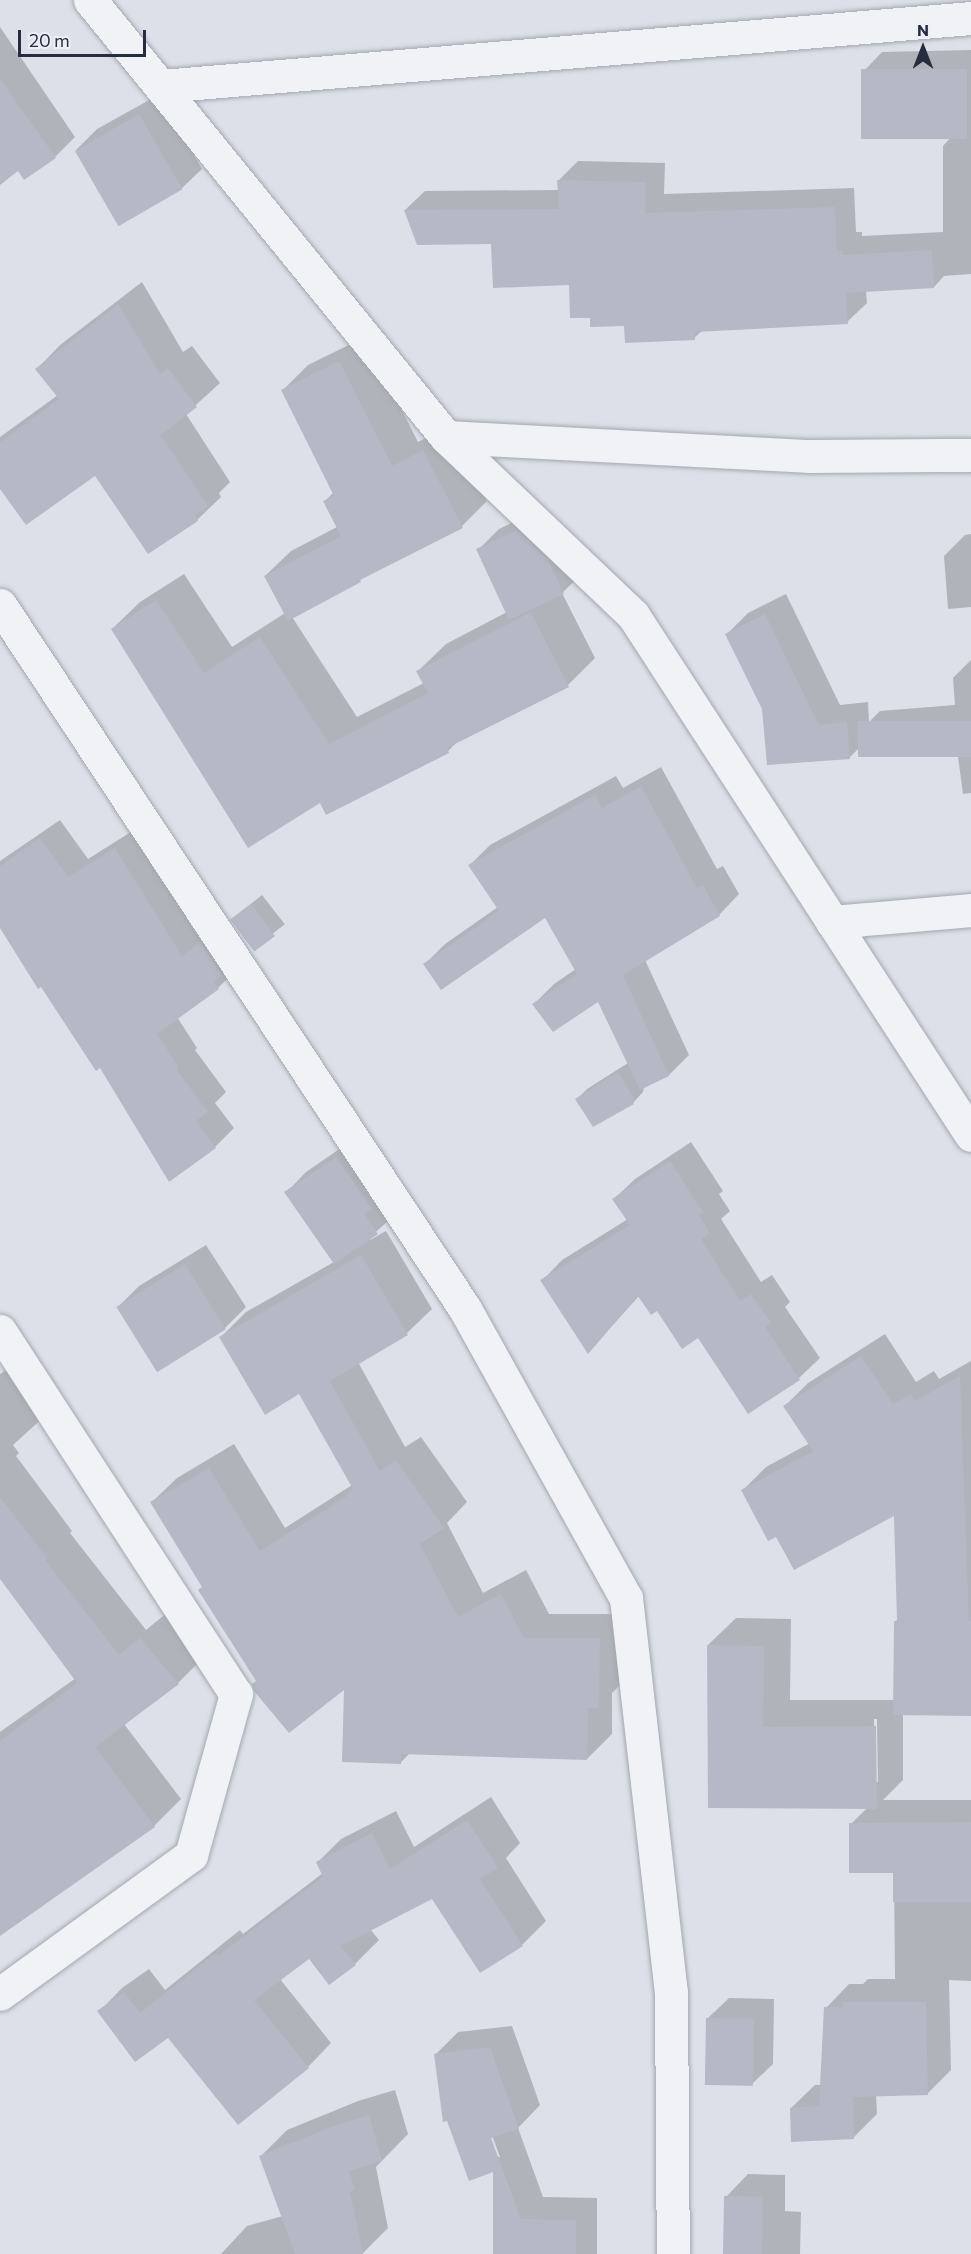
<!DOCTYPE html>
<html>
<head>
<meta charset="utf-8">
<style>
  body { margin:0 }
  #map { position:relative; width:971px; height:2254px; overflow:hidden; background:#dde0e8; font-family:Commissioner,sans-serif }
  div>[style] { position:absolute }
  [style*='--x'] { left:calc(var(--x)*1px); top:calc(var(--y)*1px); width:calc(var(--w)*1px); rotate:calc(var(--a)*1deg) }
  .shadow>* { inset:0; background:#0003; transform-origin:0 0 }
  .building>* { inset:0; background:#b4b9c5; transform-origin:0 0 }
  .roads { filter:drop-shadow(0 0 2px #a2a7b2) drop-shadow(0 0 2px #a2a7b2) }
  .minor>* { height:33px; margin:-16.5px; padding:0 16.5px; transform-origin:16.5px; border-radius:16.5px; background:#f0f2f6 }
  span { translate:-50% -50%; white-space:nowrap; text-align:center; line-height:1.15; -webkit-text-stroke:6px #eceff5; paint-order:stroke }
  .north { position:absolute; left:893px; top:18px; width:60px; height:60px; -webkit-text-stroke:4px #eceff5; paint-order:stroke; rotate:0deg; font-size:16px; font-weight:700; line-height:24px; text-align:center; color:#262d3f }
  .north::after { content:''; display:block; margin:auto; width:21px; height:27px; background:#262d3f; clip-path:polygon(50% 0,100% 100%,50% 72%,0 100%) }
  .scale { position:absolute; left:18px; top:30px; width:128px; height:27px; box-sizing:border-box; border:3px solid #262d3f; border-top:0; padding-left:8px; font-size:18px; line-height:21px; white-space:nowrap; color:#262d3f; -webkit-text-stroke:4px #eceff5; paint-order:stroke }
</style>
</head>
<body>
<div id="map">
  <div class="shadow">
    <div style="clip-path:polygon(0 27px,75px 137px,55px 157px,19px 170px,0 185px)"></div>
    <div style="clip-path:polygon(971px 50px,971px 274px,944px 276px,934px 287px,866px 291px,867px 303px,847px 322px,703px 330px,694px 338px,592px 316px,571px 283px,492px 243px,405px 210px,425px 191px,559px 190px,558px 181px,578px 161px,665px 163px,664px 194px,854px 188px,856px 232px,862px 232px,862px 236px,943px 232px,943px 146px,951px 137px,863px 72px,882px 52px)"></div>
    <div style="clip-path:polygon(160px 94px,202px 169px,181px 189px,76px 150px,97px 129px)"></div>
    <div style="clip-path:polygon(142px 282px,183px 352px,192px 346px,220px 383px,186px 414px,230px 482px,219px 493px,221px 497px,197px 520px,95px 474px,0 487px,0 437px,58px 395px,37px 369px,60px 345px)"></div>
    <div style="clip-path:polygon(365px 337px,418px 442px,449px 426px,487px 501px,462px 526px,365px 575px,292px 617px,357px 717px,424px 683px,418px 671px,446px 644px,507px 612px,478px 550px,499px 529px,538px 510px,584px 572px,562px 593px,595px 658px,568px 685px,460px 739px,448px 751px,320px 800px,112px 629px,140px 602px,184px 574px,232px 647px,285px 613px,265px 576px,291px 551px,337px 527px,324px 502px,334px 492px,283px 390px,308px 365px)"></div>
    <div style="clip-path:polygon(971px 534px,971px 607px,948px 609px,944px 556px,965px 535px)"></div>
    <div style="clip-path:polygon(786px 594px,840px 705px,868px 702px,869px 722px,880px 711px,955px 705px,953px 678px,971px 660px,971px 793px,963px 794px,958px 757px,861px 746px,849px 758px,763px 709px,727px 634px,748px 613px)"></div>
    <div style="clip-path:polygon(661px 767px,717px 869px,723px 866px,739px 894px,719px 915px,645px 960px,689px 1055px,669px 1075px,644px 1087px,643px 1092px,633px 1103px,577px 1099px,587px 1089px,628px 1063px,599px 999px,534px 1004px,554px 984px,576px 969px,545px 916px,425px 964px,445px 944px,498px 907px,470px 865px,490px 845px,616px 776px,623px 788px)"></div>
    <div style="clip-path:polygon(60px 820px,88px 859px,134px 830px,237px 969px,218px 988px,177px 1017px,197px 1048px,195px 1050px,226px 1092px,215px 1103px,234px 1128px,215px 1147px,101px 1066px,0 926px,0 861px)"></div>
    <div style="left:262px;top:895px;width:37px;height:39px;rotate:52deg"></div>
    <div style="clip-path:polygon(357px 1137px,398px 1212px,369px 1238px,370px 1240px,386px 1231px,432px 1309px,407px 1333px,358px 1362px,405px 1447px,421px 1437px,467px 1502px,447px 1523px,483px 1593px,526px 1570px,549px 1614px,624px 1614px,623px 1682px,612px 1693px,612px 1734px,587px 1759px,410px 1753px,401px 1762px,346px 1687px,258px 1681px,152px 1502px,177px 1478px,234px 1444px,285px 1528px,352px 1485px,299px 1392px,221px 1337px,246px 1312px,334px 1262px,286px 1193px,306px 1172px)"></div>
    <div style="clip-path:polygon(691px 1142px,723px 1191px,719px 1194px,730px 1211px,721px 1219px,761px 1282px,772px 1275px,790px 1302px,785px 1307px,820px 1358px,799px 1378px,748px 1412px,698px 1336px,640px 1295px,588px 1352px,542px 1281px,562px 1260px,628px 1219px,614px 1199px,635px 1179px)"></div>
    <div style="clip-path:polygon(206px 1245px,246px 1307px,225px 1328px,118px 1307px,139px 1286px)"></div>
    <div style="clip-path:polygon(evenodd,885px 1334px,916px 1382px,934px 1371px,939px 1379px,971px 1361px,971px 1714px,903px 1714px,903px 1780px,883px 1800px,971px 1800px,971px 1981px,949px 1980px,951px 2070px,927px 2094px,876px 2095px,877px 2114px,854px 2137px,791px 2108px,815px 2085px,822px 2085px,826px 2008px,849px 1984px,863px 1984px,868px 1979px,895px 1979px,894px 1871px,851px 1824px,868px 1807px,710px 1807px,708px 1645px,736px 1618px,791px 1619px,790px 1700px,895px 1700px,895px 1622px,898px 1619px,895px 1514px,776px 1535px,743px 1490px,766px 1467px,810px 1443px,785px 1406px,808px 1383px,885px 1334px,874px 1719px,877px 1719px,878px 1782px,875px 1782px,874px 1719px)"></div>
    <div style="clip-path:polygon(15px 1365px,46px 1415px,13px 1445px,19px 1453px,16px 1456px,72px 1531px,70px 1533px,146px 1630px,168px 1612px,204px 1657px,178px 1683px,124px 1724px,181px 1799px,154px 1826px,0 1929px,0 1732px,76px 1678px,0 1578px,0 1374px)"></div>
    <div style="clip-path:polygon(491px 1797px,520px 1843px,506px 1858px,546px 1921px,522px 1945px,433px 1897px,370px 1929px,379px 1940px,355px 1964px,309px 1957px,280px 1979px,331px 2043px,308px 2067px,168px 2036px,99px 2012px,122px 1988px,149px 1969px,165px 1990px,240px 1930px,243px 1934px,323px 1873px,317px 1863px,341px 1839px,396px 1811px,414px 1847px)"></div>
    <div style="clip-path:polygon(729px 1998px,774px 1999px,773px 2064px,752px 2084px,708px 2018px)"></div>
    <div style="clip-path:polygon(evenodd,512px 2026px,540px 2105px,518px 2128px,543px 2197px,597px 2198px,597px 2254px,494px 2254px,494px 2170px,436px 2054px,458px 2032px,512px 2026px,490px 2130px,500px 2157px,497px 2157px,488px 2131px,490px 2130px)"></div>
    <div style="clip-path:polygon(395px 2090px,408px 2134px,376px 2167px,388px 2228px,362px 2254px,221px 2254px,247px 2226px,283px 2216px,261px 2156px,287px 2130px,358px 2101px)"></div>
    <div style="clip-path:polygon(748px 2174px,785px 2175px,785px 2211px,801px 2212px,800px 2254px,725px 2254px,726px 2197px)"></div>
  </div>
  <div class="building">
    <div style="left:967px;top:69px;width:70px;height:106px;rotate:90deg"></div>
    <div style="clip-path:polygon(0 79px,56px 158px,24px 180px,18px 171px,0 183px)"></div>
    <div style="left:139px;top:114px;width:87px;height:74px;rotate:60deg"></div>
    <div style="clip-path:polygon(557px 180px,646px 182px,645px 213px,835px 207px,837px 251px,842px 251px,843px 255px,932px 250px,934px 288px,846px 293px,848px 324px,695px 332px,695px 340px,625px 343px,624px 326px,590px 327px,590px 318px,570px 318px,569px 285px,493px 288px,491px 244px,417px 245px,404px 210px,559px 209px)"></div>
    <div style="clip-path:polygon(118px 304px,160px 374px,168px 368px,197px 407px,161px 435px,208px 506px,195px 515px,198px 521px,148px 554px,95px 476px,26px 525px,0 489px,0 442px,59px 399px,35px 369px)"></div>
    <div style="clip-path:polygon(339px 361px,392px 466px,423px 450px,463px 528px,360px 580px,361px 582px,288px 621px,264px 576px,341px 536px,323px 501px,334px 496px,281px 390px)"></div>
    <div style="clip-path:polygon(517px 530px,548px 560px,564px 594px,509px 620px,476px 549px)"></div>
    <div style="clip-path:polygon(156px 600px,204px 673px,260px 637px,329px 744px,428px 693px,416px 671px,531px 612px,569px 687px,447px 748px,449px 753px,326px 815px,320px 803px,248px 848px,111px 629px)"></div>
    <div style="clip-path:polygon(765px 614px,819px 725px,847px 722px,850px 759px,767px 765px,762px 709px,725px 634px)"></div>
    <div style="left:971px;top:721px;width:36px;height:113px;rotate:90deg"></div>
    <div style="clip-path:polygon(641px 786px,697px 888px,703px 885px,720px 916px,623px 975px,669px 1076px,640px 1090px,598px 1002px,553px 1032px,532px 1004px,577px 974px,545px 918px,441px 990px,423px 964px,499px 911px,468px 865px,595px 795px,602px 808px)"></div>
    <div style="clip-path:polygon(40px 838px,68px 877px,115px 848px,182px 956px,200px 942px,222px 976px,214px 982px,219px 989px,157px 1034px,179px 1068px,176px 1069px,208px 1112px,196px 1121px,216px 1148px,169px 1182px,100px 1068px,96px 1071px,41px 987px,38px 989px,0 928px,0 866px)"></div>
    <div style="left:251px;top:904px;width:40px;height:26px;rotate:53deg"></div>
    <div style="clip-path:polygon(618px 1072px,635px 1100px,632px 1101px,634px 1104px,593px 1127px,575px 1099px)"></div>
    <div style="clip-path:polygon(336px 1157px,372px 1209px,364px 1214px,378px 1234px,334px 1264px,284px 1192px)"></div>
    <div style="clip-path:polygon(670px 1161px,703px 1212px,699px 1215px,710px 1233px,701px 1239px,740px 1301px,751px 1294px,771px 1323px,765px 1327px,800px 1380px,748px 1414px,698px 1338px,682px 1349px,657px 1311px,651px 1315px,638px 1296px,588px 1354px,540px 1280px,630px 1225px,612px 1199px)"></div>
    <div style="clip-path:polygon(361px 1255px,408px 1335px,330px 1381px,380px 1471px,396px 1460px,444px 1528px,420px 1544px,458px 1617px,501px 1594px,524px 1638px,600px 1638px,599px 1708px,588px 1708px,587px 1760px,401px 1754px,401px 1764px,342px 1762px,344px 1690px,289px 1733px,254px 1691px,252px 1684px,256px 1681px,198px 1590px,202px 1587px,150px 1502px,209px 1468px,260px 1551px,347px 1496px,346px 1494px,353px 1489px,299px 1394px,265px 1415px,219px 1337px)"></div>
    <div style="left:185px;top:1264px;width:77px;height:81px;rotate:58deg"></div>
    <div style="clip-path:polygon(861px 1356px,893px 1404px,911px 1394px,915px 1401px,960px 1376px,969px 1621px,971px 1621px,971px 1716px,893px 1715px,894px 1621px,897px 1621px,894px 1516px,794px 1570px,776px 1537px,768px 1541px,741px 1490px,813px 1451px,783px 1406px)"></div>
    <div style="clip-path:polygon(0 1497px,47px 1558px,45px 1560px,119px 1655px,140px 1638px,179px 1684px,95px 1747px,155px 1827px,0 1936px,0 1741px,77px 1683px,0 1579px)"></div>
    <div style="clip-path:polygon(707px 1645px,764px 1646px,763px 1727px,876px 1726px,877px 1809px,708px 1808px)"></div>
    <div style="clip-path:polygon(467px 1820px,498px 1868px,480px 1879px,523px 1946px,480px 1973px,432px 1899px,341px 1946px,356px 1965px,329px 1985px,309px 1959px,254px 2000px,309px 2068px,238px 2125px,168px 2038px,135px 2062px,97px 2011px,124px 1992px,140px 2013px,216px 1953px,218px 1956px,323px 1877px,316px 1862px,372px 1833px,390px 1869px)"></div>
    <div style="clip-path:polygon(971px 1822px,971px 1902px,893px 1902px,893px 1873px,849px 1873px,849px 1823px)"></div>
    <div style="clip-path:polygon(843px 2002px,926px 2002px,928px 2095px,853px 2097px,854px 2139px,791px 2142px,790px 2108px,819px 2106px,824px 2007px,843px 2007px)"></div>
    <div style="left:706px;top:2018px;width:48px;height:67px;rotate:1deg"></div>
    <div style="clip-path:polygon(490px 2047px,519px 2129px,491px 2138px,521px 2219px,576px 2220px,576px 2254px,493px 2254px,493px 2172px,469px 2181px,447px 2121px,443px 2122px,434px 2054px)"></div>
    <div style="clip-path:polygon(369px 2115px,382px 2161px,349px 2171px,355px 2189px,350px 2192px,363px 2254px,295px 2254px,259px 2156px,331px 2127px)"></div>
    <div style="left:724px;top:2196px;width:39px;height:58px;rotate:1deg"></div>
  </div>
  <div class="roads">
    <div class="minor">
      <div style="--x:90;--y:0;--w:564;--a:50.83"></div>
      <div style="--x:446;--y:437;--w:258;--a:43.6"></div>
      <div style="--x:633;--y:615;--w:620;--a:56.98"></div>
      <div style="--x:161;--y:86;--w:813;--a:-4.8"></div>
      <div style="--x:446;--y:437;--w:365;--a:3"></div>
      <div style="--x:811;--y:456;--w:160;--a:-0.4"></div>
      <div style="--x:0;--y:605;--w:844;--a:56.55"></div>
      <div style="--x:465;--y:1309;--w:331;--a:60.9"></div>
      <div style="--x:626;--y:1598;--w:397;--a:83.5"></div>
      <div style="--x:671;--y:1992;--w:262;--a:89.6"></div>
      <div style="--x:832;--y:922;--w:140;--a:-4.9"></div>
      <div style="--x:0;--y:1331;--w:433;--a:57"></div>
      <div style="--x:236;--y:1694;--w:167;--a:105.6"></div>
      <div style="--x:191;--y:1855;--w:236;--a:144"></div>
    </div>
  </div>
  <div class="north">N</div>
  <div class="scale">20 m</div>
</div>
</body>
</html>
